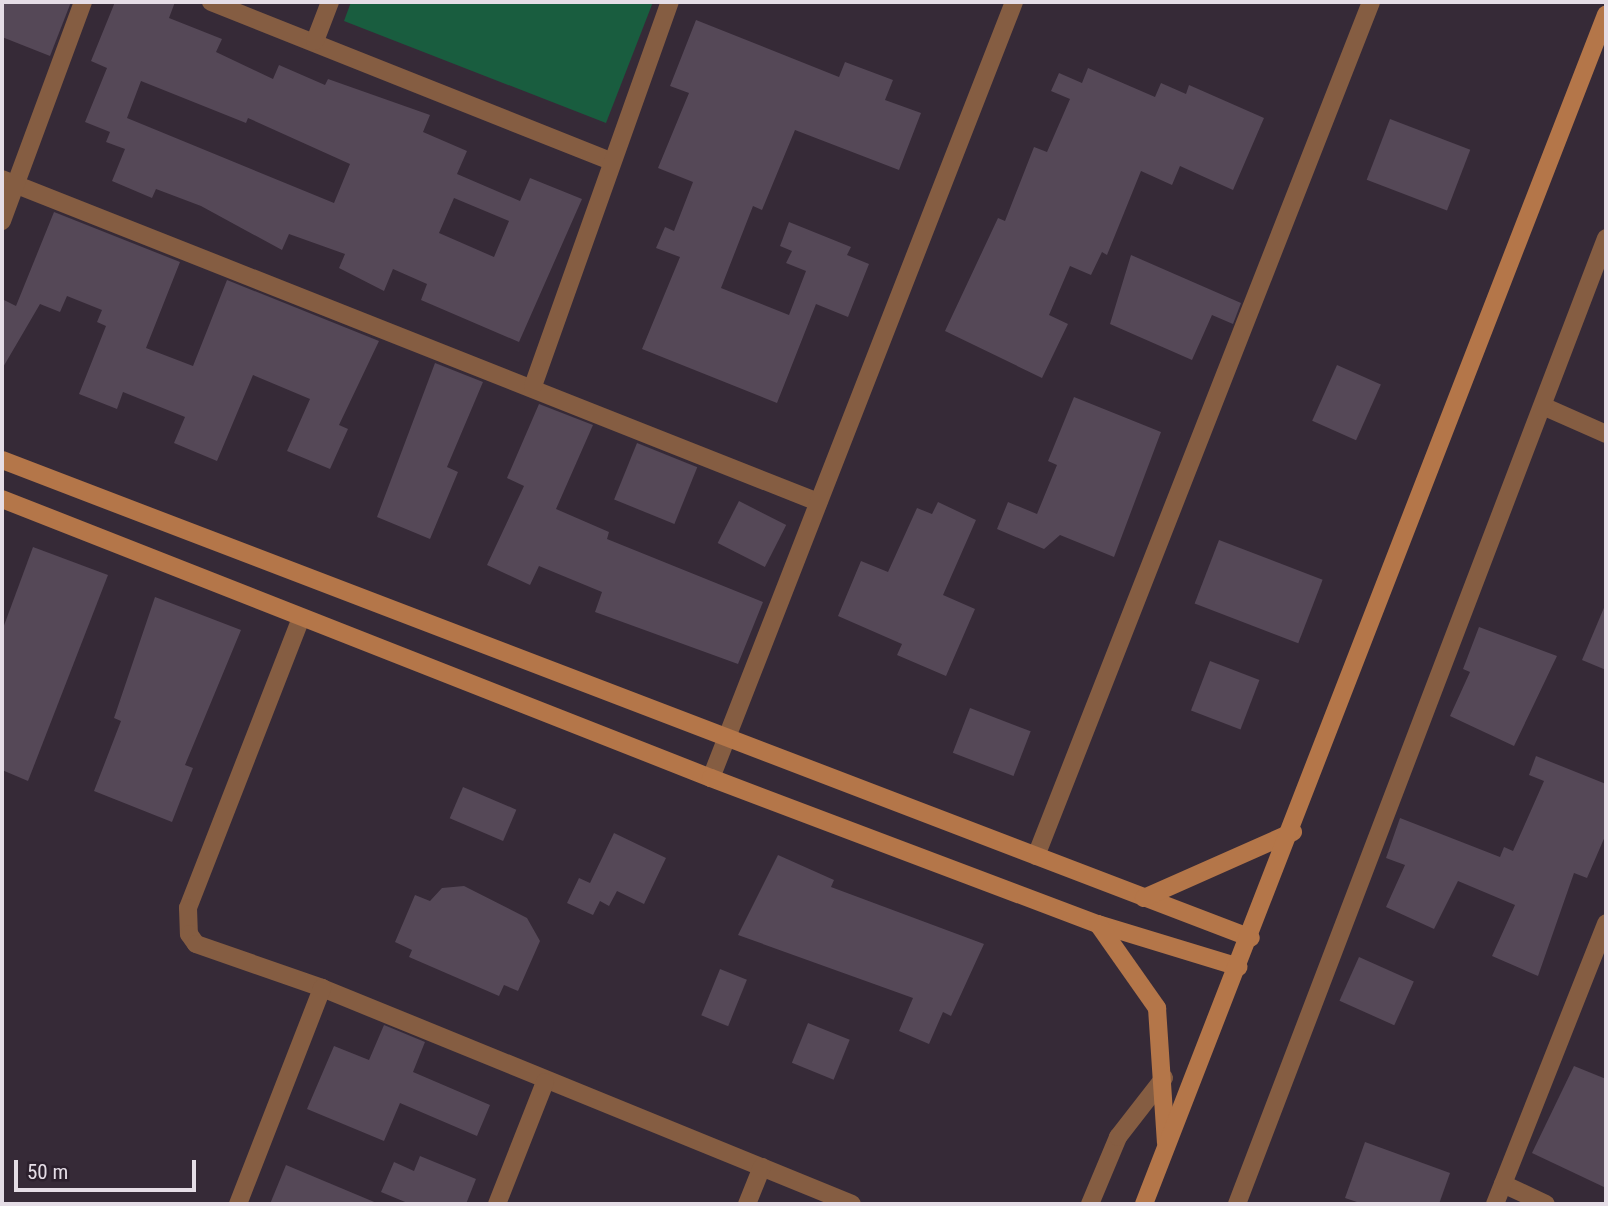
<!DOCTYPE html>
<html>
<head>
<meta charset="utf-8">
<style>
  body { margin:0 }
  #map { position:relative; width:1608px; height:1206px; overflow:hidden; background:#362a37; font-family:"Roboto Condensed",sans-serif }
  div>[style] { position:absolute }
  [style*='--x'] { left:calc(var(--x)*1px); top:calc(var(--y)*1px); width:calc(var(--w)*1px); rotate:calc(var(--a)*1deg) }
  .green>* { inset:0; background:#195d3f }
  .building>* { inset:0; background:#554857; transform-origin:0 0 }
  .street>* { height:18px; margin:-9px; padding:0 9px; transform-origin:9px; border-radius:9px; background:#855d42 }
  .secondary>* { height:18px; margin:-9px; padding:0 9px; transform-origin:9px; border-radius:9px; background:#b47649 }
  span { translate:-50% -50%; white-space:nowrap; text-align:center; line-height:1.15; -webkit-text-stroke:6px #2c202d; paint-order:stroke }
  .frame { position:absolute; inset:0; border:4px solid #e5dde6; pointer-events:none }
  .scale { position:absolute; left:14px; top:1160px; width:182px; height:32px; box-sizing:border-box; border:4px solid #e5dde6; border-top:0; padding-left:9px; font-size:21px; line-height:24px; white-space:nowrap; color:#e5dde6; -webkit-text-stroke:5px #2c202d; paint-order:stroke }
</style>
</head>
<body>
<div id="map">
  <div class="green">
    <div style="clip-path:polygon(351px 2px,653px 2px,606px 123px,344px 21px)"></div>
  </div>
  <div class="building">
    <div style="clip-path:polygon(2px 2px,71px 2px,50px 56px,2px 37px)"></div>
    <div style="clip-path:polygon(evenodd,115px 2px,175px 2px,169px 18px,222px 39px,216px 52px,273px 79px,279px 65px,325px 85px,328px 79px,430px 115px,423px 132px,467px 151px,457px 174px,520px 201px,530px 178px,582px 199px,519px 342px,421px 300px,427px 284px,393px 269px,384px 291px,339px 268px,345px 254px,289px 234px,282px 250px,201px 206px,156px 189px,152px 198px,112px 181px,125px 149px,106px 142px,110px 132px,85px 122px,107px 68px,91px 61px,115px 2px,141px 81px,246px 123px,248px 118px,350px 164px,334px 203px,127px 118px,141px 81px,115px 2px,454px 198px,509px 221px,494px 257px,439px 233px,454px 198px)"></div>
    <div style="clip-path:polygon(696px 20px,839px 77px,845px 62px,893px 80px,885px 100px,921px 113px,899px 170px,795px 130px,762px 210px,753px 206px,721px 288px,789px 315px,806px 271px,786px 263px,792px 251px,780px 246px,789px 222px,851px 247px,847px 255px,869px 264px,848px 317px,816px 304px,777px 403px,642px 349px,680px 257px,656px 248px,665px 227px,674px 231px,693px 182px,658px 168px,689px 93px,670px 86px)"></div>
    <div style="clip-path:polygon(1088px 68px,1155px 97px,1161px 83px,1186px 94px,1189px 85px,1264px 118px,1233px 190px,1180px 166px,1172px 185px,1141px 171px,1107px 255px,1102px 252px,1091px 275px,1070px 266px,1049px 315px,1068px 324px,1042px 378px,945px 331px,998px 218px,1005px 221px,1034px 147px,1047px 152px,1070px 99px,1051px 91px,1059px 73px,1082px 83px)"></div>
    <div style="left:1390px;top:119px;width:86px;height:65px;rotate:21deg"></div>
    <div style="clip-path:polygon(54px 212px,180px 262px,146px 348px,193px 366px,227px 280px,379px 341px,339px 425px,348px 429px,330px 469px,287px 451px,310px 399px,253px 375px,217px 461px,174px 443px,185px 417px,123px 392px,117px 409px,79px 394px,106px 326px,97px 322px,102px 310px,67px 296px,60px 312px,40px 304px,2px 369px,2px 299px,16px 306px)"></div>
    <div style="clip-path:polygon(1131px 255px,1241px 303px,1233px 324px,1212px 315px,1192px 360px,1110px 324px)"></div>
    <div style="clip-path:polygon(435px 363px,483px 382px,447px 467px,458px 472px,430px 539px,377px 517px)"></div>
    <div style="left:1337px;top:365px;width:48px;height:61px;rotate:24deg"></div>
    <div style="clip-path:polygon(1074px 397px,1161px 432px,1114px 557px,1060px 535px,1044px 549px,997px 529px,1008px 502px,1037px 514px,1057px 465px,1048px 461px)"></div>
    <div style="clip-path:polygon(539px 404px,593px 425px,556px 509px,609px 532px,607px 539px,763px 602px,738px 664px,595px 612px,602px 592px,539px 566px,530px 585px,487px 565px,524px 486px,507px 478px)"></div>
    <div style="left:637px;top:443px;width:65px;height:61px;rotate:22deg"></div>
    <div style="left:739px;top:501px;width:53px;height:47px;rotate:27deg"></div>
    <div style="clip-path:polygon(938px 502px,976px 520px,943px 595px,975px 609px,946px 676px,897px 655px,902px 644px,838px 616px,861px 561px,888px 572px,917px 508px,932px 514px)"></div>
    <div style="left:1219px;top:540px;width:111px;height:68px;rotate:21deg"></div>
    <div style="clip-path:polygon(33px 547px,108px 575px,28px 781px,2px 770px,2px 631px)"></div>
    <div style="clip-path:polygon(155px 597px,241px 630px,185px 765px,193px 768px,172px 822px,94px 791px,121px 721px,114px 718px)"></div>
    <div style="clip-path:polygon(1606px 603px,1606px 670px,1582px 660px)"></div>
    <div style="clip-path:polygon(1479px 627px,1557px 656px,1514px 746px,1450px 716px,1470px 672px,1463px 669px)"></div>
    <div style="left:1210px;top:661px;width:53px;height:53px;rotate:21deg"></div>
    <div style="left:970px;top:708px;width:65px;height:48px;rotate:21deg"></div>
    <div style="clip-path:polygon(1536px 756px,1606px 784px,1606px 834px,1587px 878px,1574px 873px,1538px 976px,1492px 956px,1515px 905px,1458px 881px,1434px 929px,1386px 907px,1405px 865px,1386px 858px,1400px 818px,1500px 857px,1504px 847px,1513px 851px,1544px 781px,1529px 775px)"></div>
    <div style="left:463px;top:787px;width:58px;height:34px;rotate:23deg"></div>
    <div style="clip-path:polygon(614px 833px,666px 858px,644px 904px,617px 891px,609px 906px,600px 901px,593px 915px,567px 903px,579px 878px,590px 883px)"></div>
    <div style="clip-path:polygon(778px 855px,834px 880px,831px 887px,984px 944px,951px 1016px,943px 1012px,929px 1044px,899px 1031px,913px 998px,738px 935px)"></div>
    <div style="clip-path:polygon(464px 886px,527px 918px,540px 941px,518px 991px,504px 985px,499px 996px,409px 957px,412px 950px,395px 942px,415px 895px,430px 901px,442px 888px)"></div>
    <div style="left:1359px;top:957px;width:60px;height:48px;rotate:24deg"></div>
    <div style="left:720px;top:969px;width:29px;height:50px;rotate:22deg"></div>
    <div style="left:808px;top:1023px;width:45px;height:43px;rotate:22deg"></div>
    <div style="clip-path:polygon(384px 1025px,425px 1042px,413px 1072px,490px 1105px,477px 1136px,400px 1103px,384px 1141px,307px 1109px,334px 1046px,369px 1060px)"></div>
    <div style="clip-path:polygon(1574px 1066px,1606px 1079px,1606px 1188px,1532px 1153px)"></div>
    <div style="clip-path:polygon(1365px 1142px,1450px 1173px,1439px 1204px,1363px 1204px,1345px 1198px)"></div>
    <div style="clip-path:polygon(420px 1156px,476px 1179px,466px 1204px,410px 1204px,381px 1192px,394px 1162px,414px 1171px)"></div>
    <div style="clip-path:polygon(286px 1165px,379px 1204px,270px 1204px)"></div>
  </div>
  <div class="street">
    <div style="--x:211;--y:2;--w:428;--a:21.7"></div>
    <div style="--x:315;--y:41;--w:42;--a:-69"></div>
    <div style="--x:2;--y:179;--w:878;--a:21.6"></div>
    <div style="--x:2;--y:221;--w:233;--a:-69.7"></div>
    <div style="--x:533;--y:386;--w:408;--a:-70.4"></div>
    <div style="--x:1545;--y:407;--w:67;--a:23.9"></div>
    <div style="--x:301;--y:618;--w:311;--a:111.3"></div>
    <div style="--x:188;--y:908;--w:26;--a:88"></div>
    <div style="--x:189;--y:934;--w:12;--a:55"></div>
    <div style="--x:196;--y:944;--w:133;--a:19.2"></div>
    <div style="--x:322;--y:988;--w:572;--a:22.17"></div>
    <div style="--x:711;--y:778;--w:833;--a:-68.67"></div>
    <div style="--x:1036;--y:856;--w:917;--a:-68.58"></div>
    <div style="--x:1503;--y:1184;--w:47;--a:24.9"></div>
    <div style="--x:238;--y:1204;--w:232;--a:-68.7"></div>
    <div style="--x:497;--y:1204;--w:131;--a:-68.5"></div>
    <div style="--x:747;--y:1204;--w:40;--a:-68"></div>
    <div style="--x:1090;--y:1204;--w:73;--a:-67.3"></div>
    <div style="--x:1118;--y:1137;--w:75;--a:-52.1"></div>
    <div style="--x:1237;--y:1204;--w:1034;--a:-69.09"></div>
    <div style="--x:1495;--y:1204;--w:302;--a:-68.4"></div>
  </div>
  <div class="secondary">
    <div style="--x:2;--y:460;--w:1337;--a:20.94"></div>
    <div style="--x:2;--y:499;--w:762;--a:21.48"></div>
    <div style="--x:711;--y:778;--w:414;--a:20.7"></div>
    <div style="--x:1098;--y:924;--w:147;--a:17"></div>
    <div style="--x:1144;--y:898;--w:163;--a:-23.9"></div>
    <div style="--x:1098;--y:924;--w:103;--a:54.9"></div>
    <div style="--x:1157;--y:1008;--w:135;--a:86.2"></div>
    <div style="--x:1144;--y:1204;--w:1276;--a:-68.77"></div>
  </div>
  <div class="frame"></div>
  <div class="scale">50 m</div>
</div>
</body>
</html>
